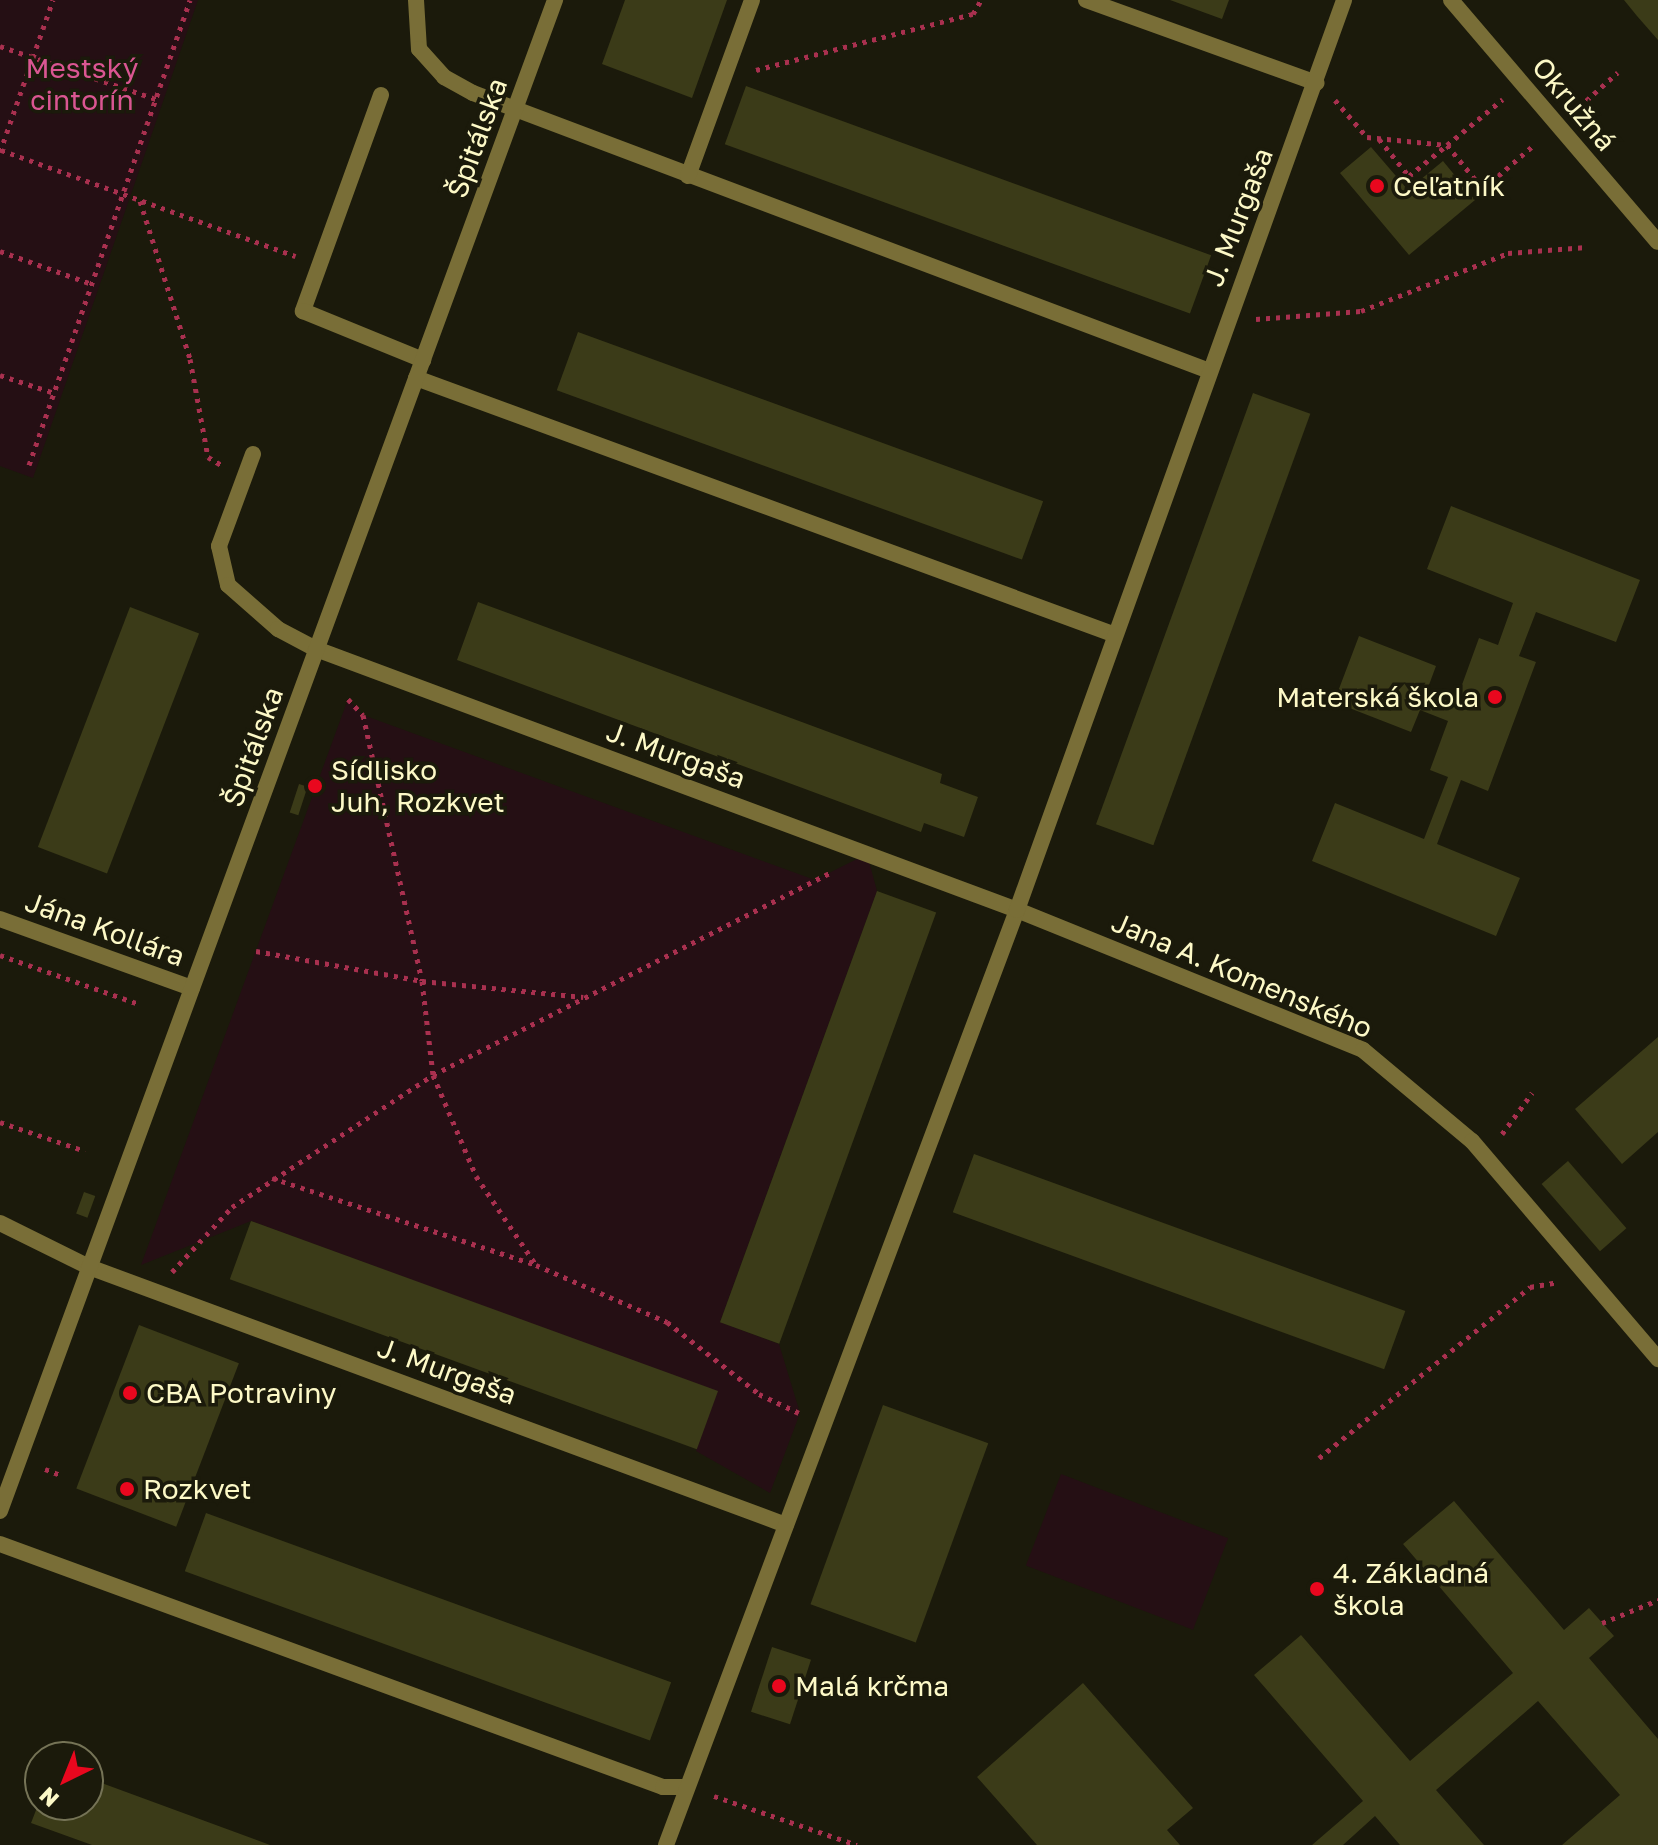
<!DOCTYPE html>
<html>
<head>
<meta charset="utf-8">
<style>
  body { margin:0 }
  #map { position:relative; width:1658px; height:1845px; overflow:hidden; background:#1b1a0b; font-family:"Golos Text",sans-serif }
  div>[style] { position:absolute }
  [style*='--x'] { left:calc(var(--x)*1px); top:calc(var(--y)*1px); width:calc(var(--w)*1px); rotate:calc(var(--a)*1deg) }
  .green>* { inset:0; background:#250f14; transform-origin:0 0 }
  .building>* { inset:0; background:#3b3b18; transform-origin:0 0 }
  .path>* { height:5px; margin-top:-2.5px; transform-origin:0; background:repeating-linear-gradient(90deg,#a9304f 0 4px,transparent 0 10px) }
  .service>* { height:16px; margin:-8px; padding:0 8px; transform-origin:8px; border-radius:8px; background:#796e37 }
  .minor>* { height:16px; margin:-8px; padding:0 8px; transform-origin:8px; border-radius:8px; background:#796e37 }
  .dots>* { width:22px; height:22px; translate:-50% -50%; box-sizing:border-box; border:4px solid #1b1a0b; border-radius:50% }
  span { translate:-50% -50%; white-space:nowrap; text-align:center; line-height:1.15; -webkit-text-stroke:7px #1b1a0b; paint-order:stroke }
  .park-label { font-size:28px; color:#da5692 }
  .street-label { font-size:28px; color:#fdf9c7 }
  .poi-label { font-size:28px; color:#fdf9c7 }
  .left { translate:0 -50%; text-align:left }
  .right { translate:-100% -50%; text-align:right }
  .north { position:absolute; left:24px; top:1741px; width:80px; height:80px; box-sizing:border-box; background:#1b1a0b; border:2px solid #757356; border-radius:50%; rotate:223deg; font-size:22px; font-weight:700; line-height:32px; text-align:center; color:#fdf9c7 }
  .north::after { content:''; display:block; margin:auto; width:28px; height:36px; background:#e9071e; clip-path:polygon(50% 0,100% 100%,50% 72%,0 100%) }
</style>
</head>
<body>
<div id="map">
  <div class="green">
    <div style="clip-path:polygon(0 0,198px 0,33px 478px,0 466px)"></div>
    <div style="clip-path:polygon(348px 699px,363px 715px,815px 880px,867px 854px,877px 891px,720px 1322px,779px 1344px,800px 1413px,770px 1493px,696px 1451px,717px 1392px,251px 1221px,141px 1265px)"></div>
    <div style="left:1061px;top:1474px;width:179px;height:98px;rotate:21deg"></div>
  </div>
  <div class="building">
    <div style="clip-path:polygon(625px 0,727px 0,692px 98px,602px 64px)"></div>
    <div style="clip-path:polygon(1170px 0,1229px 0,1222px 19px)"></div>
    <div style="clip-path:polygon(1624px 0,1658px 0,1658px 40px,1637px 16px)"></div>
    <div style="left:746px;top:86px;width:495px;height:62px;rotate:20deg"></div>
    <div style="clip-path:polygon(1371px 147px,1408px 190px,1443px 161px,1475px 200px,1409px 255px,1340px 173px)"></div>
    <div style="left:578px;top:332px;width:495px;height:62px;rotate:20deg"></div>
    <div style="left:1253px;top:393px;width:61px;height:459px;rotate:20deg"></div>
    <div style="clip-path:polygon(1451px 506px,1640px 580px,1616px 642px,1536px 612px,1519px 656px,1536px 662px,1488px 791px,1461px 780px,1437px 844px,1520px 878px,1496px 936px,1312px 861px,1335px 803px,1424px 839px,1448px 777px,1430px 770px,1448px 721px,1420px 710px,1411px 732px,1334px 702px,1359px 636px,1436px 666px,1426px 693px,1455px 704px,1479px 638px,1498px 645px,1513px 603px,1427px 569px)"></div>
    <div style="clip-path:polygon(478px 602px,942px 774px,940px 783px,978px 797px,964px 837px,924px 823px,921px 832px,457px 660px)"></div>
    <div style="left:130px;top:607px;width:74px;height:257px;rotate:21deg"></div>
    <div style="left:299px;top:784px;width:9px;height:30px;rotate:18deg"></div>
    <div style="left:877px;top:891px;width:63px;height:459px;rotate:20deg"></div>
    <div style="clip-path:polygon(1658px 1037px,1658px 1132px,1622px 1164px,1575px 1109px)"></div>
    <div style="left:974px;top:1154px;width:459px;height:62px;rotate:20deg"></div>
    <div style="left:1568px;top:1161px;width:89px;height:35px;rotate:49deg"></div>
    <div style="left:84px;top:1192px;width:12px;height:23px;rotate:20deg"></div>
    <div style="left:251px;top:1221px;width:497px;height:62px;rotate:20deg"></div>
    <div style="left:139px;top:1325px;width:107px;height:175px;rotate:21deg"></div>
    <div style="left:883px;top:1405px;width:112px;height:212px;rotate:20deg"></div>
    <div style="clip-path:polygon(1454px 1501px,1564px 1630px,1589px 1608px,1614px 1636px,1589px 1658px,1658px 1739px,1658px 1845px,1562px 1845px,1620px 1795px,1538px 1701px,1436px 1790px,1484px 1845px,1400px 1845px,1375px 1816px,1343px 1845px,1312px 1845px,1363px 1801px,1254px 1675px,1301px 1635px,1410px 1761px,1513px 1673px,1403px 1544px)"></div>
    <div style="left:206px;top:1513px;width:495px;height:62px;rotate:20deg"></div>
    <div style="left:772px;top:1647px;width:41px;height:68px;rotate:18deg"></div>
    <div style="clip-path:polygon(1083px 1683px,1193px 1808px,1167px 1830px,1180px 1845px,1037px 1845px,977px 1777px)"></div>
    <div style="clip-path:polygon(88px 1778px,270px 1845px,92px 1845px,31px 1823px,38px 1805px,88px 1805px)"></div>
  </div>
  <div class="path">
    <div style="--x:0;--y:46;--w:165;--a:18.8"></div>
    <div style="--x:756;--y:70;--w:224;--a:-14.5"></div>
    <div style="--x:973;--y:14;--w:16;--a:-60"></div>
    <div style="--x:1335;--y:100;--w:49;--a:49.1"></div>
    <div style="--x:1367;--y:137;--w:80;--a:5.7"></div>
    <div style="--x:1447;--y:145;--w:72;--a:-39.4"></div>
    <div style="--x:1579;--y:107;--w:52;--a:-41.9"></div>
    <div style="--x:1379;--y:139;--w:48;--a:51"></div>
    <div style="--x:1409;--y:176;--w:49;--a:-39.2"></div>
    <div style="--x:1447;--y:145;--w:57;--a:50.7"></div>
    <div style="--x:1483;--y:189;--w:69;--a:-40.9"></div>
    <div style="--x:1;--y:150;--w:313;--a:19.8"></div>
    <div style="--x:0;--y:152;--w:161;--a:-70.8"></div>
    <div style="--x:140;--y:201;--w:166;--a:72.4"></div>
    <div style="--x:190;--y:359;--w:100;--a:79.6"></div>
    <div style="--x:208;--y:457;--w:17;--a:31"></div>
    <div style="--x:0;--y:251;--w:98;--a:19.7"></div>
    <div style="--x:1256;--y:319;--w:105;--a:-4.4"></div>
    <div style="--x:1361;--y:311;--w:158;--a:-21.5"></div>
    <div style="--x:1508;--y:253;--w:79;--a:-4.3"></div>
    <div style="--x:0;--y:375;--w:57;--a:18.4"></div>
    <div style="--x:29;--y:465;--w:492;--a:-70.9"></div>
    <div style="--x:348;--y:699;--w:22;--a:47"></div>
    <div style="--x:363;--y:715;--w:272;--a:77.5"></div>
    <div style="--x:422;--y:981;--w:95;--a:83.3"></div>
    <div style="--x:433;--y:1075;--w:110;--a:66.9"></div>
    <div style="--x:476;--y:1176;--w:107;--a:56"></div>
    <div style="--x:256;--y:951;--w:169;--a:10.2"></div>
    <div style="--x:422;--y:981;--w:162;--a:5.7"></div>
    <div style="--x:0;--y:955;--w:147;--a:19.4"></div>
    <div style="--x:0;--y:1122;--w:90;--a:18.8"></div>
    <div style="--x:1502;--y:1134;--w:51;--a:-53.8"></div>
    <div style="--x:272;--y:1178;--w:278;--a:18.2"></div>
    <div style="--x:536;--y:1265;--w:143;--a:23.5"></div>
    <div style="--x:667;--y:1322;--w:117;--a:38"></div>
    <div style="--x:759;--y:1394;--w:44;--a:25.4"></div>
    <div style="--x:172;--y:1272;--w:88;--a:-47.3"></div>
    <div style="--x:232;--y:1207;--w:240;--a:-33.3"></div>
    <div style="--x:433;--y:1075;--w:449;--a:-27"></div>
    <div style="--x:1319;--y:1458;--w:272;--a:-39"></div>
    <div style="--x:1530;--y:1287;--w:29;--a:-10"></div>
    <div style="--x:45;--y:1469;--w:19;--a:21"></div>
    <div style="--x:1602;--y:1623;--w:61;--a:-22.3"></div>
    <div style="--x:714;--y:1796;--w:151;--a:18.9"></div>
  </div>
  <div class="service">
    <div style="--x:416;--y:0;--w:49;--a:86.5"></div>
    <div style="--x:419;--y:49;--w:38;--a:48"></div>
    <div style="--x:444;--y:77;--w:33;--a:29"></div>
    <div style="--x:473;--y:93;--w:785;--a:20.68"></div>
    <div style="--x:1086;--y:0;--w:245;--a:19.8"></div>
    <div style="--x:381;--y:95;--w:230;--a:109.9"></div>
    <div style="--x:303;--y:311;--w:130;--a:22.2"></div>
    <div style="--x:688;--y:176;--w:187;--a:-70"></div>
    <div style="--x:416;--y:378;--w:743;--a:20.17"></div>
    <div style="--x:253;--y:454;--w:98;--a:110.3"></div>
    <div style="--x:219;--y:546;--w:40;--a:77"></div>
    <div style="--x:228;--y:585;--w:67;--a:41.3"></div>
    <div style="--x:278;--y:629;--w:43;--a:27.8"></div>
    <div style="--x:316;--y:649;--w:748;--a:20.42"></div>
    <div style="--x:0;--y:1223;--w:99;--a:26.3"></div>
    <div style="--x:89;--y:1267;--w:743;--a:20.31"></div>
    <div style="--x:0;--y:1544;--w:706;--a:20.13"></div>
    <div style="--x:663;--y:1787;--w:24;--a:0"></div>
  </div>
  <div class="minor">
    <div style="--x:1451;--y:0;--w:318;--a:49.5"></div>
    <div style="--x:1017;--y:910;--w:373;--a:22"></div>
    <div style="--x:1363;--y:1050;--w:142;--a:39.9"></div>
    <div style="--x:1472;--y:1141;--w:287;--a:49.5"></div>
    <div style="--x:0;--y:919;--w:204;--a:19.8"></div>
    <div style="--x:0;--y:1511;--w:1610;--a:-69.83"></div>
    <div style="--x:666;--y:1845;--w:999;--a:-69.42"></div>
    <div style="--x:1017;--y:910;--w:967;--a:-70.23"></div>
  </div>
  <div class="dots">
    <div style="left:1377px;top:186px;background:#e9071e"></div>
    <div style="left:1495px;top:697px;background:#e9071e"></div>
    <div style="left:315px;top:786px;background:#e9071e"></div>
    <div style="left:130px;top:1393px;background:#e9071e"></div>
    <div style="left:127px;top:1489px;background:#e9071e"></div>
    <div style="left:1317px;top:1589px;background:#e9071e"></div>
    <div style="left:779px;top:1686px;background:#e9071e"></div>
  </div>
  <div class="park-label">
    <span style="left:82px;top:84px">Mestský<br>cintorín</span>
  </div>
  <div class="street-label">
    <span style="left:1574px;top:104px;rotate:50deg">Okružná</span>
    <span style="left:477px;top:138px;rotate:-70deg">Špitálska</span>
    <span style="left:1238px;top:217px;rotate:-69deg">J. Murgaša</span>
    <span style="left:253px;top:747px;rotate:-70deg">Špitálska</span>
    <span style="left:676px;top:755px;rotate:20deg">J. Murgaša</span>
    <span style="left:105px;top:929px;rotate:20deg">Jána Kollára</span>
    <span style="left:1242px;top:975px;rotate:23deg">Jana A. Komenského</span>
    <span style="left:447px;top:1371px;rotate:20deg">J. Murgaša</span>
  </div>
  <div class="poi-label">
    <span class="left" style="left:1393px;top:186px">Ceľatník</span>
    <span class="right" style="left:1479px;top:697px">Materská škola</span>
    <span class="left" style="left:331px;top:786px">Sídlisko<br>Juh, Rozkvet</span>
    <span class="left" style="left:146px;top:1393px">CBA Potraviny</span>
    <span class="left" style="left:143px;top:1489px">Rozkvet</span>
    <span class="left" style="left:1333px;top:1589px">4. Základná<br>škola</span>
    <span class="left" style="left:795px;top:1686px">Malá krčma</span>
  </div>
  <div class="north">N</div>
</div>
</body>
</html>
